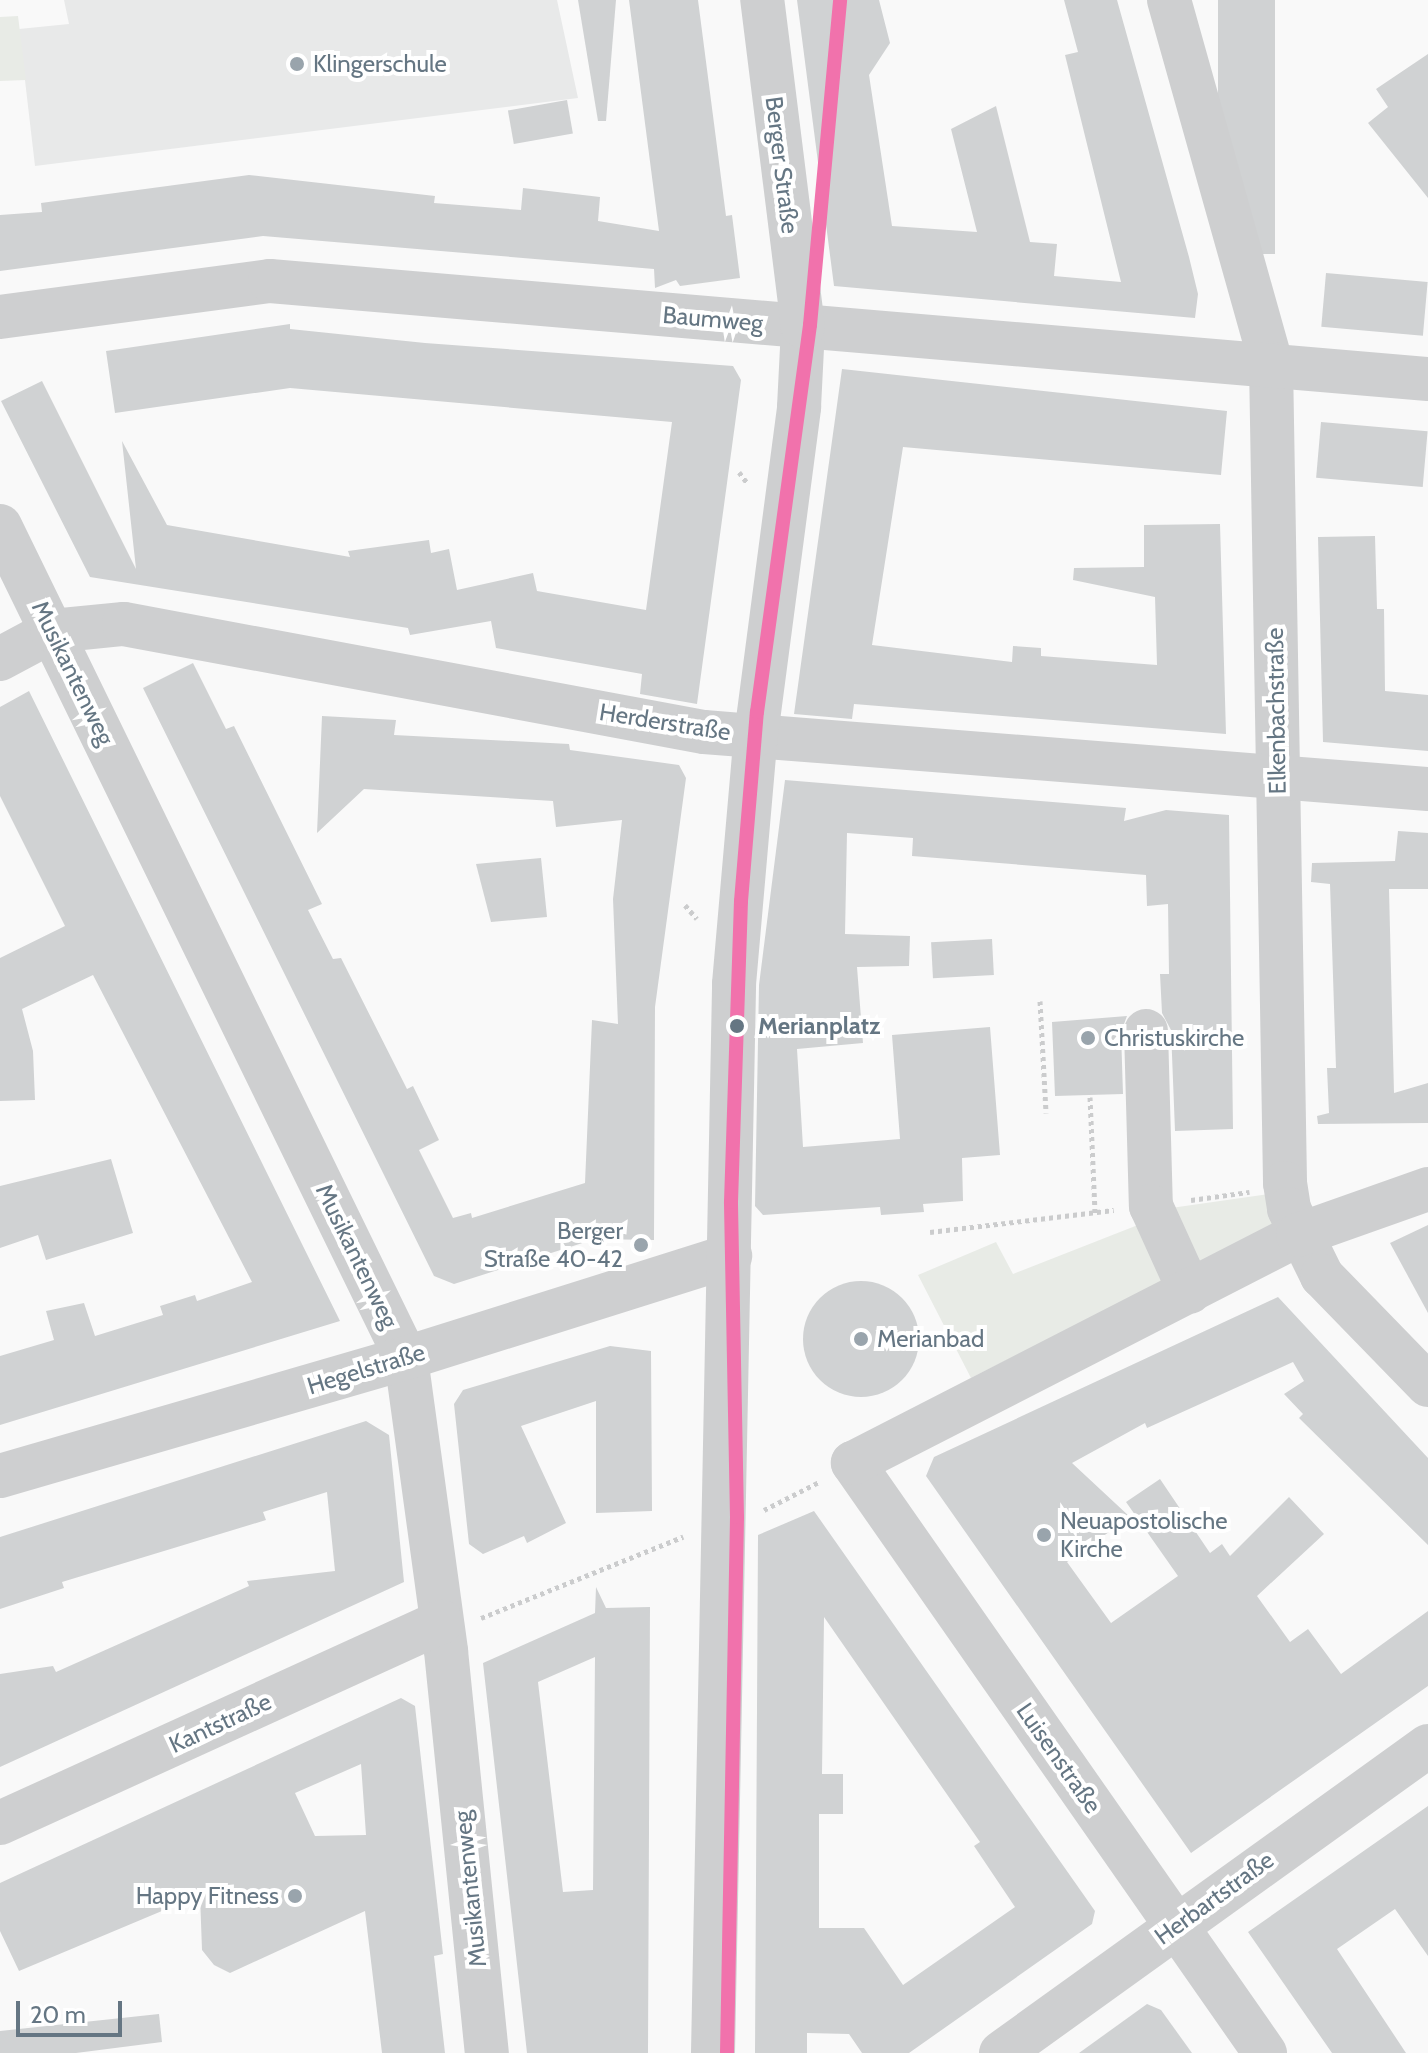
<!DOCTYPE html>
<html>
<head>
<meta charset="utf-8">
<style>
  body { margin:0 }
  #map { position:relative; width:1428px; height:2053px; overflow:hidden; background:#f9f9f9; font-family:Cabin,sans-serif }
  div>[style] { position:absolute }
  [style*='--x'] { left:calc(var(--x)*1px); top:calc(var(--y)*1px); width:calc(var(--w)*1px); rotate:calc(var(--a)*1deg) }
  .built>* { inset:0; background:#e8e9e9 }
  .green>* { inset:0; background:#e8ebe6 }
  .building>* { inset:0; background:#d0d2d3; transform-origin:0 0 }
  .round { border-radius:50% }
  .path>* { height:5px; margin-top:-2.5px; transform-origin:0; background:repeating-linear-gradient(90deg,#cbcccd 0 4px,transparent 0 8px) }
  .minor>* { height:44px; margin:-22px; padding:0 22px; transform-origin:22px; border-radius:22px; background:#cecfd0 }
  .metro-1>* { height:14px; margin:-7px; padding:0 7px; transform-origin:7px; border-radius:7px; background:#f172ac }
  .dots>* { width:22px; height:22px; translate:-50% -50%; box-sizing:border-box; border:4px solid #fff; border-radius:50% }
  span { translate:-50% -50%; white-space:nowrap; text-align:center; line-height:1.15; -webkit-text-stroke:8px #fff; paint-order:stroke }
  .poi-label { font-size:24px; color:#657683 }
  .left { translate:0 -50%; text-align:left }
  .right { translate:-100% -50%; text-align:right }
  .street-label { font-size:24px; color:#657683 }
  .stop-label { font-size:24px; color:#657683; font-weight:700 }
  .scale { position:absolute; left:16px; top:2001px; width:106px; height:36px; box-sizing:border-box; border:4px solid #657683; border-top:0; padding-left:10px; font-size:24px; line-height:28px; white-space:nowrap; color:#657683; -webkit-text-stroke:6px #fff; paint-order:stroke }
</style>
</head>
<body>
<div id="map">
  <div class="built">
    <div style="clip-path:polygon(64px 0,557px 0,578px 98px,35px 166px,19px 29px,69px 24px)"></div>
  </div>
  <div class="green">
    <div style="clip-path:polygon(18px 16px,26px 80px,0 81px,0 17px)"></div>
    <div style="clip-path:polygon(1269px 1194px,1282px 1229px,1191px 1273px,1164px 1209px)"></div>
    <div style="clip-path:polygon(1143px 1223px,1169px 1279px,971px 1378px,918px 1275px,996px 1242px,1013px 1274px)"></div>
  </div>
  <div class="building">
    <div style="clip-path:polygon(578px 0,616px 0,606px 121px,598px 121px)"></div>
    <div style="clip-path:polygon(629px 0,698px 0,726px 216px,732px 215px,740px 278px,680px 286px,676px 280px,655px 288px,654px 269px,263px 236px,0 271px,0 215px,42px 212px,41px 203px,249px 175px,435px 196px,434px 203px,521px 210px,523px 188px,600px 197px,598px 221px,659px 231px)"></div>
    <div style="clip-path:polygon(797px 0,879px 0,890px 43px,869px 75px,892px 226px,977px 232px,951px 129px,996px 106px,1030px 242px,1057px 244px,1054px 276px,1121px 282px,1065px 55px,1078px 52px,1064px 0,1117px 0,1189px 257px,1198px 294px,1195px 318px,834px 286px)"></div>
    <div style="left:1218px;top:0;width:57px;height:254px"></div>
    <div style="clip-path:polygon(1428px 54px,1428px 198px,1368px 123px,1388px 107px,1376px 89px)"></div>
    <div style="left:567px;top:100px;width:34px;height:60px;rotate:80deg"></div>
    <div style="left:1326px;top:273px;width:102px;height:54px;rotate:5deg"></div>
    <div style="clip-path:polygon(290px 324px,290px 329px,425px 343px,733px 366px,741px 380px,697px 704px,640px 694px,642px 674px,496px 648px,491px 621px,410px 635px,408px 628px,90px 577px,1px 401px,42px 381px,136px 569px,122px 441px,167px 525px,350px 557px,348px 551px,429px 540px,431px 553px,449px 549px,457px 590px,533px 573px,537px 591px,646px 610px,672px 422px,290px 388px,115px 413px,106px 351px)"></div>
    <div style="clip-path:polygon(842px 369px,1227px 411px,1221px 475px,903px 447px,872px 645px,1012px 662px,1013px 646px,1041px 648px,1041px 656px,1157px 665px,1155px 597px,1073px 580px,1074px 568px,1144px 567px,1144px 525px,1220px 524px,1226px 734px,854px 704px,852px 719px,794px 714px)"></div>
    <div style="left:1321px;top:422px;width:107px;height:56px;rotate:5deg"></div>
    <div style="clip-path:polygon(1375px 536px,1377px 609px,1384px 609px,1385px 691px,1428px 695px,1428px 751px,1323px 742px,1318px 537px)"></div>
    <div style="clip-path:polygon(193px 663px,226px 729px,234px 726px,322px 904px,308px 910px,333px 959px,341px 958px,407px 1089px,413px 1086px,439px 1140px,419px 1150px,453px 1218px,471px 1213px,472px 1218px,585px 1183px,592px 1020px,618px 1024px,613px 899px,622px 820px,556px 827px,553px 801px,364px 789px,317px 833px,322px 716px,396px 720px,394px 735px,569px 744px,570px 750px,679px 765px,686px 778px,655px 1007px,654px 1240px,595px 1239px,454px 1284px,434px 1276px,143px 688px)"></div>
    <div style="clip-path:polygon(29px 691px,340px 1321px,0 1425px,0 1356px,54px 1340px,46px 1311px,84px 1303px,95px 1336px,163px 1315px,160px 1306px,195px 1295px,197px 1301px,252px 1282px,93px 975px,22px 1009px,33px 1051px,35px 1100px,0 1101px,0 958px,65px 926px,0 796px,0 707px)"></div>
    <div style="clip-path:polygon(785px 780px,1126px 808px,1124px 821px,1166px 810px,1229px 815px,1233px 1129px,1175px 1131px,1171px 1030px,1162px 1013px,1160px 974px,1169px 974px,1168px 904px,1147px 906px,1146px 875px,912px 856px,913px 838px,847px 833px,845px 934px,910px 936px,909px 966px,857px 967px,863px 1043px,797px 1049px,803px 1147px,900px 1139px,892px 1035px,990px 1027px,1000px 1155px,962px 1158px,963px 1201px,923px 1204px,924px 1212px,881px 1215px,880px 1207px,763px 1215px,755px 1206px,759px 985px)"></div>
    <div style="clip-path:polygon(1398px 831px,1428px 833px,1428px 889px,1389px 889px,1394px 1093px,1428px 1083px,1428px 1123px,1318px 1124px,1317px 1116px,1329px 1113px,1327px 1068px,1336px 1068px,1330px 884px,1311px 882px,1312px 863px,1395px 861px)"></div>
    <div style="clip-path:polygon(541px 858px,547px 917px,491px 922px,476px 864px)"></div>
    <div style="left:992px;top:939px;width:36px;height:61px;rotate:87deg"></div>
    <div style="clip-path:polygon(1127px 1016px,1121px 1032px,1123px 1094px,1055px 1096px,1052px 1022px)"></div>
    <div style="clip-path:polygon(111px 1159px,133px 1233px,46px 1260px,38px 1235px,0 1248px,0 1186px)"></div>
    <div style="clip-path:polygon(1428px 1225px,1428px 1313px,1390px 1243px)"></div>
    <div class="round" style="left:803px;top:1281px;width:116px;height:116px"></div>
    <div style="clip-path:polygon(1278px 1297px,1428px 1458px,1428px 1545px,1299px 1418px,1303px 1414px,1284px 1394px,1304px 1381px,1293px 1362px,1147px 1428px,1145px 1423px,1072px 1463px,1130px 1517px,1067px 1562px,1111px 1623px,1178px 1576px,1126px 1502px,1160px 1479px,1210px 1553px,1222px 1544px,1230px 1556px,1289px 1497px,1324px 1534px,1257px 1596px,1290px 1642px,1308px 1629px,1341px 1674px,1428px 1611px,1428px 1686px,1191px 1853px,926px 1476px,934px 1457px)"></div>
    <div style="clip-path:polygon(610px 1346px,651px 1351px,652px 1511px,596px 1513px,596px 1401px,521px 1426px,566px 1523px,527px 1543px,524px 1536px,483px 1554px,469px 1544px,454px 1404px,463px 1390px)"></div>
    <div style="clip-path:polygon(366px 1421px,389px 1435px,404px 1582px,0 1767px,0 1674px,53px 1666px,56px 1672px,249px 1586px,247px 1581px,335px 1571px,327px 1492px,263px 1512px,266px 1520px,62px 1582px,64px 1588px,0 1609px,0 1537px)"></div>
    <div style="clip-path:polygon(evenodd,814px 1511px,1095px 1911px,1092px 1924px,909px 2053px,862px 2053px,849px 2034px,807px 2033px,807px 2053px,755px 2053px,758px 1535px,814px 1511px,824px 1617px,980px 1842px,974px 1846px,1015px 1907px,903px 1985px,864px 1928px,819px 1928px,819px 1814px,843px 1814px,843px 1774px,822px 1774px,824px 1617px)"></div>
    <div style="clip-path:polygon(evenodd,596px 1587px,606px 1608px,650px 1607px,648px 2053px,527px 2053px,483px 1663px,595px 1613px,596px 1587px,595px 1657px,593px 1890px,563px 1892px,538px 1682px,595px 1657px)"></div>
    <div style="clip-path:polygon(evenodd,401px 1698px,415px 1706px,443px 1954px,434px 1956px,445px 2053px,382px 2053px,365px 1911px,230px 1973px,214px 1965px,202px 1950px,200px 1895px,19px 1971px,0 1931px,0 1883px,401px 1698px,361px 1764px,366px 1835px,315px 1836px,295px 1793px,361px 1764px)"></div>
    <div style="clip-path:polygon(1428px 1806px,1428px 1956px,1395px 1909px,1337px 1949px,1406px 2053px,1332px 2053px,1248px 1932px)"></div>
    <div style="clip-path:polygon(1147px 2004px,1161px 2010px,1192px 2053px,1079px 2053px)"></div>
    <div style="clip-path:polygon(159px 2014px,162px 2042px,76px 2053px,0 2053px,0 2031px)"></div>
  </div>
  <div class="path">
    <div style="--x:739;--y:472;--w:15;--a:53"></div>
    <div style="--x:685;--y:905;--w:18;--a:49"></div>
    <div style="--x:1040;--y:1001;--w:112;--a:86.9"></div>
    <div style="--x:1090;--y:1097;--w:116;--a:87.5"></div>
    <div style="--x:1191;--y:1200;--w:59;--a:-7.9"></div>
    <div style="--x:930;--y:1232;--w:185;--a:-6.8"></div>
    <div style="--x:764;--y:1510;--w:62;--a:-27"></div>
    <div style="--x:481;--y:1618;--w:218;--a:-21.9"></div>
  </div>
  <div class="minor">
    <div style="--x:1169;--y:0;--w:377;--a:74.3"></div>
    <div style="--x:1271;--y:363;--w:820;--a:89.02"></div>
    <div style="--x:1285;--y:1183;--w:26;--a:81"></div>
    <div style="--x:1289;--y:1209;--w:75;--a:63.8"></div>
    <div style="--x:1322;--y:1276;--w:152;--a:45.8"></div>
    <div style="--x:0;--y:317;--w:272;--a:-7.6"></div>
    <div style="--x:270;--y:281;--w:1162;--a:4.84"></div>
    <div style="--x:0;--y:526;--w:926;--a:63.99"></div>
    <div style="--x:406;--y:1358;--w:296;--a:82.2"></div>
    <div style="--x:446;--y:1651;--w:404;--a:84.2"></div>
    <div style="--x:0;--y:659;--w:59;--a:-28.3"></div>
    <div style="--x:52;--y:631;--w:72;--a:-5.6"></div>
    <div style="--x:124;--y:624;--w:590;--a:10.55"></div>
    <div style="--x:704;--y:732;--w:726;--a:4.5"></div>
    <div style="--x:1146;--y:1031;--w:175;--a:88.4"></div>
    <div style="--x:1151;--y:1206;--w:94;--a:65.6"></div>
    <div style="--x:0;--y:1476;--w:423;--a:-16.2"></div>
    <div style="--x:406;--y:1358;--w:340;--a:-17.5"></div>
    <div style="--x:0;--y:1823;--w:485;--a:-24.5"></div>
    <div style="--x:713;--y:2053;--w:1069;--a:-88.87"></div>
    <div style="--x:734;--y:984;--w:250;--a:-85"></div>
    <div style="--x:756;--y:735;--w:331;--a:-82.5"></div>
    <div style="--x:799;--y:407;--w:80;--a:-87.1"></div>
    <div style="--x:803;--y:327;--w:330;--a:-97.1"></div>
    <div style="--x:1001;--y:2053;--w:526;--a:-35.71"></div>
    <div style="--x:1265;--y:2053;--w:720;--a:-124.93"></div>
    <div style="--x:853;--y:1463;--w:500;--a:-27.13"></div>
    <div style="--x:1298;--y:1235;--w:138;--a:-19.5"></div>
  </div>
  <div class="metro-1">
    <div style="--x:727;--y:2053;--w:536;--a:-88.93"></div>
    <div style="--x:737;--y:1517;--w:315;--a:-91.1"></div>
    <div style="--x:731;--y:1202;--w:301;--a:-88.1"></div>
    <div style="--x:741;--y:901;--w:190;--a:-85.2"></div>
    <div style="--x:757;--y:712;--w:391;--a:-82.2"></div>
    <div style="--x:810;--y:325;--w:326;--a:-84.7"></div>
  </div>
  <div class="dots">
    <div style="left:297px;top:64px;background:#99a4ac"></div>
    <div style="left:737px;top:1026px;background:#657683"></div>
    <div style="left:1088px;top:1038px;background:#99a4ac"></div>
    <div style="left:641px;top:1245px;background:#99a4ac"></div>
    <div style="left:861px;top:1339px;background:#99a4ac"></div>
    <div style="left:1044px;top:1535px;background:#99a4ac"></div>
    <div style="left:295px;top:1896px;background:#99a4ac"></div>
  </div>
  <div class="poi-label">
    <span class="left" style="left:313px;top:64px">Klingerschule</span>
    <span class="left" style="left:1104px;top:1038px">Christuskirche</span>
    <span class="right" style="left:623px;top:1245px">Berger<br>Straße 40-42</span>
    <span class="left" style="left:877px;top:1339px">Merianbad</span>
    <span class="left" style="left:1060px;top:1535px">Neuapostolische<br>Kirche</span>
    <span class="right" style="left:279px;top:1896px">Happy Fitness</span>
  </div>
  <div class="street-label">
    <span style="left:782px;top:165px;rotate:83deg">Berger Straße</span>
    <span style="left:713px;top:319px;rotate:5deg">Baumweg</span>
    <span style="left:73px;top:673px;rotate:64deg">Musikantenweg</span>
    <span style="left:1276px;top:711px;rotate:-91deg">Elkenbachstraße</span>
    <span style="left:665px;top:722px;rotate:9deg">Herderstraße</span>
    <span style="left:357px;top:1256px;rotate:64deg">Musikantenweg</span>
    <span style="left:366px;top:1369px;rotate:-17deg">Hegelstraße</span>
    <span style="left:220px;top:1723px;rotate:-25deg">Kantstraße</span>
    <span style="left:1059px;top:1758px;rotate:55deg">Luisenstraße</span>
    <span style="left:470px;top:1889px;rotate:-96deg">Musikantenweg</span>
    <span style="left:1214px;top:1898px;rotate:-36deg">Herbartstraße</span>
  </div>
  <div class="stop-label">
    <span class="left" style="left:758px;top:1026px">Merianplatz</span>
  </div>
  <div class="scale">20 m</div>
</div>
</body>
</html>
